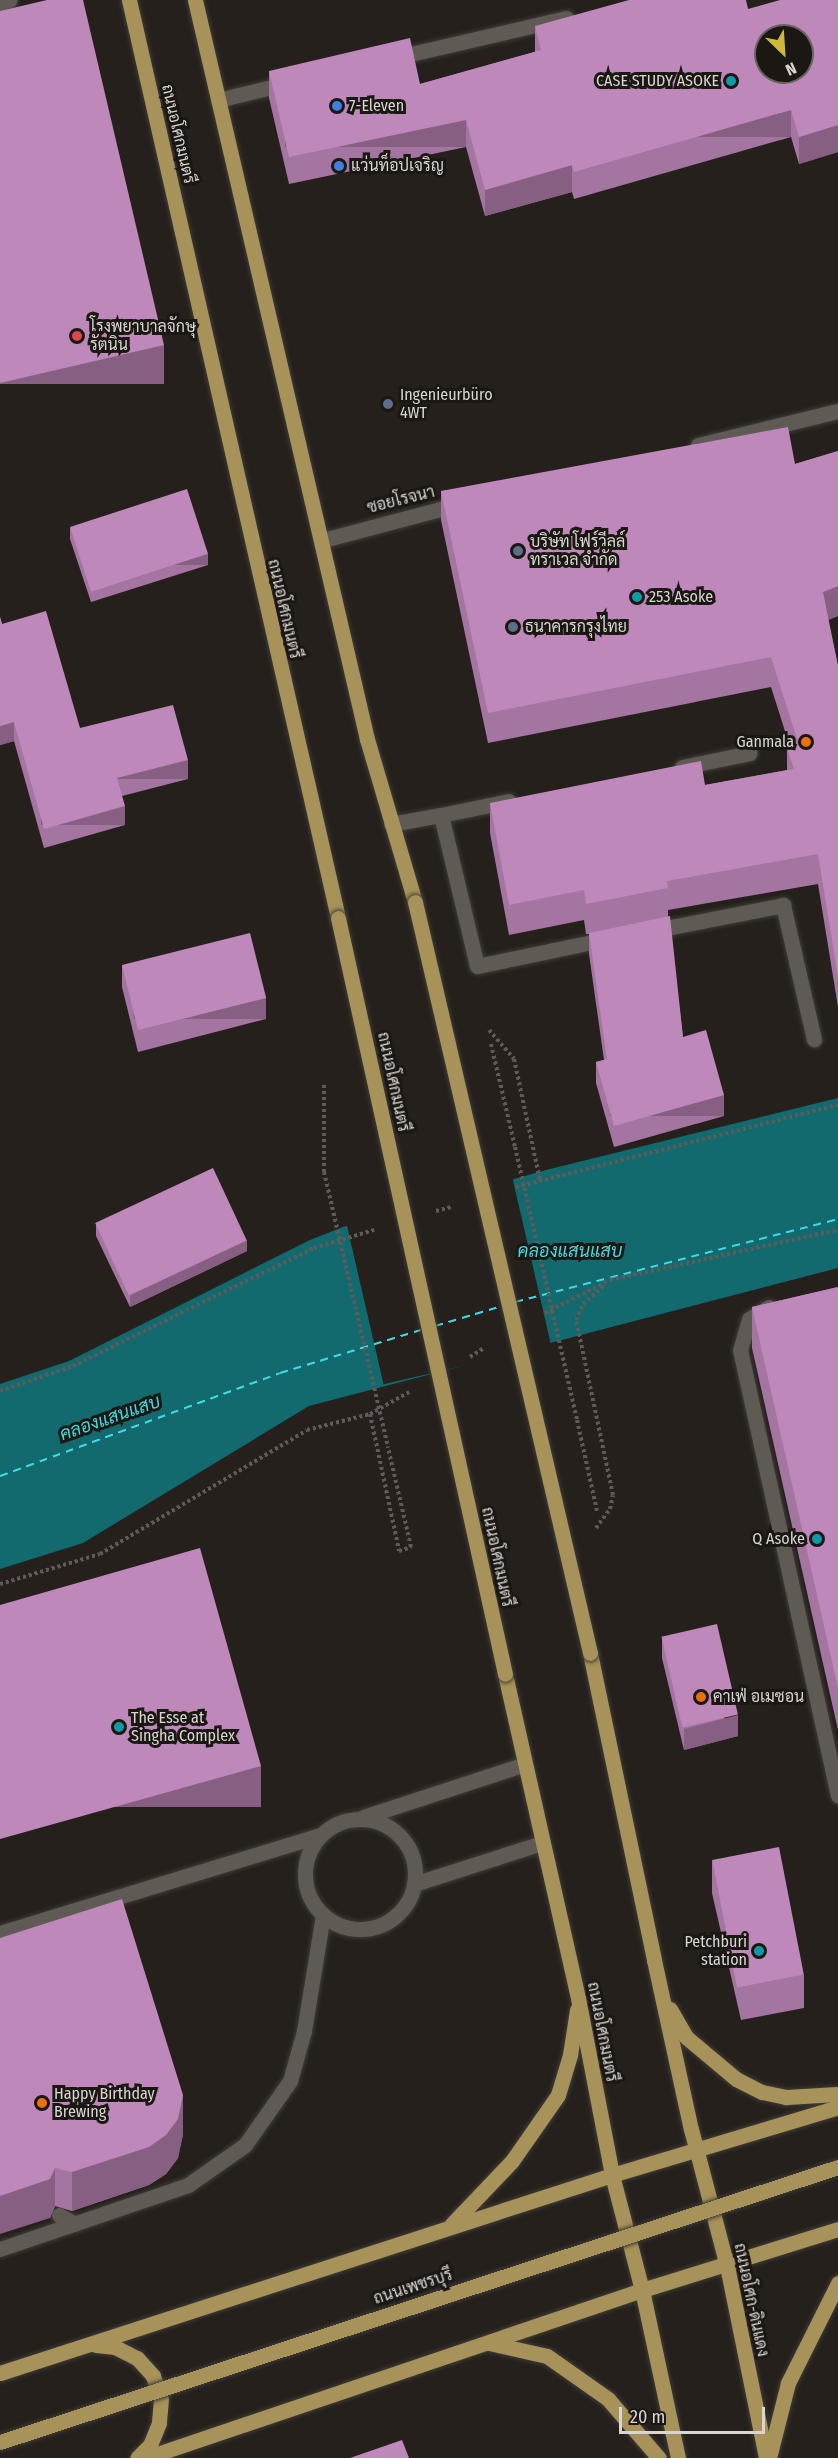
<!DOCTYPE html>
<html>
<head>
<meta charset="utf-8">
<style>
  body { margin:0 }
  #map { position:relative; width:838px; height:2458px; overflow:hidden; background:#25201c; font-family:"Fira Sans Condensed",Sarabun,sans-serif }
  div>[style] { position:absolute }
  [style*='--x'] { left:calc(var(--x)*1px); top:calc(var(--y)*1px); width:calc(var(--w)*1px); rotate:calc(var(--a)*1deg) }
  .water>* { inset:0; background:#126a6e }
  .pier>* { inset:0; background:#25201c; transform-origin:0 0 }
  .ferry>* { height:1.5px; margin-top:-0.75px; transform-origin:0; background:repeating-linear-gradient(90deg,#3edbe4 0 8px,transparent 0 14px) }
  .path>* { height:4px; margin-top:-2px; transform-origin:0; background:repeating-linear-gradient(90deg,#605b58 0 3px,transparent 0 6px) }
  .roads { filter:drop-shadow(0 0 2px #3e3b37) drop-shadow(0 0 2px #3e3b37) }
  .service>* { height:15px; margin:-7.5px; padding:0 7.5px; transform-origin:7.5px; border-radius:7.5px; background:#5f5a54 }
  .service>.ring { margin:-7.5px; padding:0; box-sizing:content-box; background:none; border:15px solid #5f5a54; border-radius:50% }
  .minor>* { height:15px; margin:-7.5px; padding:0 7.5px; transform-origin:7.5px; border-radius:7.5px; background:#5f5a54 }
  .primary>* { height:15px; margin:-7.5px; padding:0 7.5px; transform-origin:7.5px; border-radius:7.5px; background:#a79259 }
  .path-bridge>* { height:4px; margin-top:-2px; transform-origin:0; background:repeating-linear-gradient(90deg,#605b58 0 3px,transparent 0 6px) }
  .bridges { filter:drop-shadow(0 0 2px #3e3b37) drop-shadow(0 0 2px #3e3b37) }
  .primary-bridge>* { height:15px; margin:-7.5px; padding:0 7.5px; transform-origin:7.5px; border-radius:7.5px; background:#a79259 }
  .wall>* { inset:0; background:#a475a1 }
  .shaded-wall>* { inset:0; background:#865f83; transform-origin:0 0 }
  .building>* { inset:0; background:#bf88bb; transform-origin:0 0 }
  .dots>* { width:16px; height:16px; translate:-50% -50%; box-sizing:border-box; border:3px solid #1b1713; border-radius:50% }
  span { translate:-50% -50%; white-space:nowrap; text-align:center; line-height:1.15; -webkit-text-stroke:6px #1b1713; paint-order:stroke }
  .poi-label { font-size:16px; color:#d8d5d2 }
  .right { translate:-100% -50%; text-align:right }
  .left { translate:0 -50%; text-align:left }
  .street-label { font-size:16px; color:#d8d5d2 }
  .water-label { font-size:18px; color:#3edbe4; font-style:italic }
  .north { position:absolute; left:754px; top:24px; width:60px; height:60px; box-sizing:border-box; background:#1b1713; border:2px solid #67635f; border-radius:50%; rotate:155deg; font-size:16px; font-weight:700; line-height:24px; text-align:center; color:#d8d5d2 }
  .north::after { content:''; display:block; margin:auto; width:21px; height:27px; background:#cbb939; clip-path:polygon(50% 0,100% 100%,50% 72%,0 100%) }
  .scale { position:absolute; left:619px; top:2407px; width:146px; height:27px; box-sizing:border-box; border:3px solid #d8d5d2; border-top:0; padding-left:8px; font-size:18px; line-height:21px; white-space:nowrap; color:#d8d5d2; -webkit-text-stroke:4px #1b1713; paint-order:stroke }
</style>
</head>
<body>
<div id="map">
  <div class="water">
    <div style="clip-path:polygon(838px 1098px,838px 1268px,309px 1406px,83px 1543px,0 1569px,0 1384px,69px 1361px,310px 1240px,343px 1227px,546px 1170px)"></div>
  </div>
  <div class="pier">
    <div style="left:512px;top:1176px;width:174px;height:172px;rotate:77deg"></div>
  </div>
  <div class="ferry">
    <div style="--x:515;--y:1302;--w:333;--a:-14.4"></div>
    <div style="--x:435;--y:1326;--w:70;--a:-16.6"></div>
    <div style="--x:0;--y:1476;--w:298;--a:-20.2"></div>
    <div style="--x:280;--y:1373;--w:147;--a:-17"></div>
  </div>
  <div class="path">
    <div style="--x:489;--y:1030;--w:38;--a:49"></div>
    <div style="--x:514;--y:1059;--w:124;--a:77.9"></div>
    <div style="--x:491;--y:1044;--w:106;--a:76.9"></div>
    <div style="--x:324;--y:1172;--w:89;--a:-90"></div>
    <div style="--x:516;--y:1187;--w:332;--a:-14.3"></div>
    <div style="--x:436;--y:1211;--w:16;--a:-15"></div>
    <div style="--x:545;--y:1313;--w:73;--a:-26.9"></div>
    <div style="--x:610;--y:1280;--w:233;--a:-12.4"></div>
    <div style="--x:470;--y:1357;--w:17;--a:-33"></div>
    <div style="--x:0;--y:1391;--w:77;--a:-18.9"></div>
    <div style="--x:73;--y:1366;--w:268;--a:-26.1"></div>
    <div style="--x:314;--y:1248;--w:63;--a:-16.7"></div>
    <div style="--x:370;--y:1414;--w:45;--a:-29.4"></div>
    <div style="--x:577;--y:1420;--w:93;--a:77.6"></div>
    <div style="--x:596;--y:1528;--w:24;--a:-54"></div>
    <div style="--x:610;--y:1509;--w:14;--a:-78"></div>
    <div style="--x:613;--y:1495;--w:179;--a:-101.9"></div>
    <div style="--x:576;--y:1320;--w:17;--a:-66"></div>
    <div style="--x:583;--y:1304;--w:29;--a:-41"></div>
    <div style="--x:0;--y:1584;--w:104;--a:-16.7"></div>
    <div style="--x:100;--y:1554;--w:241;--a:-30.9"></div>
    <div style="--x:307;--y:1430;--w:65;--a:-14.3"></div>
    <div style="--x:370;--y:1414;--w:140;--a:78"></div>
    <div style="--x:399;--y:1551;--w:13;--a:-18"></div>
    <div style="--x:411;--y:1547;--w:103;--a:-103"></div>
  </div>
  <div class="roads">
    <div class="service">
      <div style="--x:393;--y:58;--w:178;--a:-13"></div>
      <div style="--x:218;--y:100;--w:72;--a:-13.7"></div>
      <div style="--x:769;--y:1307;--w:23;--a:149"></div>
      <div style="--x:749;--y:1319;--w:32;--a:106"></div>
      <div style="--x:740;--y:1350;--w:456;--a:77.6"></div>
      <div style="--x:363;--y:1817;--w:170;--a:-18.1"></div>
      <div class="ring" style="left:305px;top:1819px;width:95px;height:95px"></div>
      <div style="--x:414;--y:1884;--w:134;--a:-17.8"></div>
      <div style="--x:0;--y:1933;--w:336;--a:-17"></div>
      <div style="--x:59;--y:2215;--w:18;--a:29"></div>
      <div style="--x:0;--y:2249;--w:199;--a:-18.8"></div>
      <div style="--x:188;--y:2185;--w:70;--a:-35.1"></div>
      <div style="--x:245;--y:2145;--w:78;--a:-54.9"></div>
      <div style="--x:290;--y:2081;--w:52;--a:-74.4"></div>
      <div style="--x:304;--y:2031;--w:118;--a:-80.7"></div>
    </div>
    <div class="minor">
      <div style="--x:0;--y:3;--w:10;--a:-17"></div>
      <div style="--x:698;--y:445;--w:144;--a:-13.7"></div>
      <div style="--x:323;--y:540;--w:141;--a:-14.8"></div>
      <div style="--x:682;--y:767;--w:69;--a:-11.6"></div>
      <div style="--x:441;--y:815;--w:69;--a:-11.6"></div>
      <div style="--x:391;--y:824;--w:51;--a:-10.2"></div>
      <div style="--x:441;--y:815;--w:155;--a:76.6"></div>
      <div style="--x:477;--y:966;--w:132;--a:-11.8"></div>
      <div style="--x:651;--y:931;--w:135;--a:-11.1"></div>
      <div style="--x:783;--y:905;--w:138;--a:77"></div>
    </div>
    <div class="primary">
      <div style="--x:129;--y:0;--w:941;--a:77.17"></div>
      <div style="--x:195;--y:0;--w:759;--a:76.9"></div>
      <div style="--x:367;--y:739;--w:170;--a:73.6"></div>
      <div style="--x:590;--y:1653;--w:314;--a:78.2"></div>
      <div style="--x:654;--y:1960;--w:173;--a:77.7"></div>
      <div style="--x:691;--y:2129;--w:142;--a:75.3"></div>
      <div style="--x:727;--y:2266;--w:196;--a:78.5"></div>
      <div style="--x:505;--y:1674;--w:332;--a:77.3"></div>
      <div style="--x:578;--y:1998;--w:180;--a:79.1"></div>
      <div style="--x:612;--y:2175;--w:119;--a:75.4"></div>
      <div style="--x:642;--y:2290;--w:172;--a:77.9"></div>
      <div style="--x:670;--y:2009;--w:32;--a:60"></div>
      <div style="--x:686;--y:2037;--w:65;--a:40"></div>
      <div style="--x:736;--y:2079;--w:29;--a:27"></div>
      <div style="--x:762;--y:2092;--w:25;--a:12"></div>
      <div style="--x:786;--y:2097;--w:52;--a:-3.3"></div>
      <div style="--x:452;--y:2224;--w:87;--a:-46.4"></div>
      <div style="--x:512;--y:2161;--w:80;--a:-55.1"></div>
      <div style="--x:558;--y:2095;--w:42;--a:-73.3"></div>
      <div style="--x:570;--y:2055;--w:46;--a:-81.2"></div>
      <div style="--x:489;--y:2343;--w:59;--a:12.6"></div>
      <div style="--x:547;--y:2356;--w:75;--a:35.2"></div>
      <div style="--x:608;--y:2399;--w:78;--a:49.2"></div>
      <div style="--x:96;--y:2345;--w:19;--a:6"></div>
      <div style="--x:115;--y:2347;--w:25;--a:27"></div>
      <div style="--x:137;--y:2358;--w:24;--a:48"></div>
      <div style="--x:153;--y:2376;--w:24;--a:71"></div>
      <div style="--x:161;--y:2399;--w:24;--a:95"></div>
      <div style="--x:159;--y:2423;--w:24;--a:112"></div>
      <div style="--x:150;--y:2445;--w:18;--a:135"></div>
      <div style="--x:0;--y:2373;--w:643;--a:-17.93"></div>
      <div style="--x:612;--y:2175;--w:236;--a:-16.7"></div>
      <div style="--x:145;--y:2458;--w:525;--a:-18.68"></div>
      <div style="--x:642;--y:2290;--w:205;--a:-17.3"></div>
      <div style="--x:769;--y:2458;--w:77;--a:-75.8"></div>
      <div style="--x:788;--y:2383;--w:112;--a:-63.4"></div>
    </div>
  </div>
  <div class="path-bridge">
    <div style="--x:515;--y:1147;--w:280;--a:77.2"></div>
    <div style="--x:324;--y:1172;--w:282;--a:76.9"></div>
  </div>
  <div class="bridges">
    <div class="primary-bridge">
      <div style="--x:415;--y:902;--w:771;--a:76.88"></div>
      <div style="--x:338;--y:918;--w:774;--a:77.54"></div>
      <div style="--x:0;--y:2442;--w:882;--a:-18.17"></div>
    </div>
  </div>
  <div class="wall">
    <div style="clip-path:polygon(838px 0,838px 152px,799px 164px,791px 137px,574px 199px,572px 192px,485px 216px,466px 147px,289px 184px,269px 98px,269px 71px,420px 84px,535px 52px,535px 26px,748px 9px)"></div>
    <div style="clip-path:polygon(838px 451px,838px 616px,828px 620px,838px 666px,838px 1007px,818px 884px,668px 910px,668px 917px,683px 1037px,724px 1116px,614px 1147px,596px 1083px,596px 1062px,604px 1060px,589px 954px,589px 934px,586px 934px,584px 920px,509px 935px,490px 833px,490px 803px,705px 785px,787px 770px,787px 748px,790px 747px,771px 687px,488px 743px,441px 520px,441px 491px,795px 464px)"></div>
    <div style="clip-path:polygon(70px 528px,208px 565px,91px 602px,70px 539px)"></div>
    <div style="clip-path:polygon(0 617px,2px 624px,80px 728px,188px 779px,122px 796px,125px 825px,44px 848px,14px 741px,0 745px)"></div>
    <div style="clip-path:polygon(122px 966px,266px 1019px,138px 1052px,122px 987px)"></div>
    <div style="clip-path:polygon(96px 1225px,247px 1251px,130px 1307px,96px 1236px)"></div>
    <div style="clip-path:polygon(838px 1287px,838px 1730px,752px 1348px,752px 1307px)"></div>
    <div style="clip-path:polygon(662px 1637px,738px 1736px,684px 1750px,662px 1658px)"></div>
    <div style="clip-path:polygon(712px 1860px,804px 1975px,804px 2008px,741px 2020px,712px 1893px)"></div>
    <div style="clip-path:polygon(0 1938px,183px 2134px,178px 2158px,166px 2174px,149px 2185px,72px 2211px,55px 2206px,50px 2218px)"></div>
  </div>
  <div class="shaded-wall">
    <div style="left:791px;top:110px;width:27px;height:226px;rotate:90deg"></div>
    <div style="left:466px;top:120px;width:27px;height:181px;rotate:90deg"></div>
    <div style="clip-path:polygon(838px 125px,838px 152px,799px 164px,799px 137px)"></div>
    <div style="clip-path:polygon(572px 165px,572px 192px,485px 216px,485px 190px)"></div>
    <div style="left:164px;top:345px;width:39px;height:168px;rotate:90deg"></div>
    <div style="left:208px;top:554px;width:11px;height:123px;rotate:90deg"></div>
    <div style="clip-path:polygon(838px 586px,838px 616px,823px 622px,823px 592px)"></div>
    <div style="clip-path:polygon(14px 722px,14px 741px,0 745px,0 726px)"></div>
    <div style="left:188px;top:760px;width:19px;height:73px;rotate:90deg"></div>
    <div style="left:125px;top:806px;width:19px;height:84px;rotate:90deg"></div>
    <div style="left:266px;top:998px;width:21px;height:132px;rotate:90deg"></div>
    <div style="left:724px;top:1095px;width:21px;height:114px;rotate:90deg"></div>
    <div style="clip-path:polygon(247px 1240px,247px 1251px,130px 1307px,130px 1295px)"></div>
    <div style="clip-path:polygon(738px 1715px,738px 1736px,684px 1750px,684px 1729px)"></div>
    <div style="left:261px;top:1766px;width:41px;height:271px;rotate:90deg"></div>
    <div style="clip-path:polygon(183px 2095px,183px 2134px,178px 2158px,166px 2174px,149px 2185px,72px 2211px,72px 2172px)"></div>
    <div style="clip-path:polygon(55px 2168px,55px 2206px,50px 2218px,0 2234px,0 2196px)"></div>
  </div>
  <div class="building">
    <div style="clip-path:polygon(47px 0,83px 0,164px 345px,0 383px,0 11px)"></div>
    <div style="clip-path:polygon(evenodd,629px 0,746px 0,748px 9px,780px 0,838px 0,838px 125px,799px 137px,791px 110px,574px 172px,572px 165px,485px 190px,466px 120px,289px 157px,269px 71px,410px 38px,420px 84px,541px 50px,535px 26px,629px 0,766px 36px,802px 36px,802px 72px,766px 72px,766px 36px)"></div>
    <div style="clip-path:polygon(788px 427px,795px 464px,838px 451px,838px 586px,823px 592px,838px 666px,838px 977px,818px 854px,667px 881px,668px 888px,586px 904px,584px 890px,509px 905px,490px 803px,701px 761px,705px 785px,794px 769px,787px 748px,799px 745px,771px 657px,488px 713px,441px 491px)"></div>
    <div style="left:187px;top:489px;width:68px;height:123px;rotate:72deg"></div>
    <div style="clip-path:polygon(46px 611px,80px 728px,173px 705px,188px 760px,117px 778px,125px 806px,44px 829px,14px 722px,0 726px,0 617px,2px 624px)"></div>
    <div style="clip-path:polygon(670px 916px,683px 1037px,706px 1030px,724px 1095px,614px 1126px,596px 1062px,607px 1059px,589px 933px)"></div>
    <div style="left:250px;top:933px;width:67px;height:132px;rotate:76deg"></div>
    <div style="left:213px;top:1168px;width:80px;height:130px;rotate:65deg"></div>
    <div style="clip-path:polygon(838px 1287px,838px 1688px,752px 1307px)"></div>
    <div style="clip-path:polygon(200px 1548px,261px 1766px,0 1839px,0 1605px)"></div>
    <div style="left:717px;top:1624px;width:93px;height:57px;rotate:77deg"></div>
    <div style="left:779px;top:1847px;width:130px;height:68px;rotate:79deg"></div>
    <div style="clip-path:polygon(122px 1899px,183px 2095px,178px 2119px,166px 2135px,149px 2147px,72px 2172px,55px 2168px,50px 2179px,0 2196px,0 1938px)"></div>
    <div style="clip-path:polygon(402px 2440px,409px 2458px,350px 2458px)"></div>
  </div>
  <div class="dots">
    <div style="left:731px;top:81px;background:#0f9aa8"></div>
    <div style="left:337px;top:106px;background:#3f7fe0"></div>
    <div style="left:339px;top:166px;background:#3f7fe0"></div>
    <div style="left:77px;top:336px;background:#e0444e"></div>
    <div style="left:388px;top:404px;background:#5c6f8a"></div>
    <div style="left:518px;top:551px;background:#5c6f8a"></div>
    <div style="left:637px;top:597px;background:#0f9aa8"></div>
    <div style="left:513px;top:627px;background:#5c6f8a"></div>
    <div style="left:806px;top:742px;background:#e8710a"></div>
    <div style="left:817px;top:1539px;background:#0f9aa8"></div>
    <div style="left:701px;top:1697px;background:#e8710a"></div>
    <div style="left:119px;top:1727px;background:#0f9aa8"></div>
    <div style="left:759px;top:1951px;background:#0f9aa8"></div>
    <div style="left:42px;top:2103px;background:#e8710a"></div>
  </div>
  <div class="poi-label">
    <span class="right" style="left:719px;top:81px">CASE STUDY ASOKE</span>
    <span class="left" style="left:349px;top:106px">7-Eleven</span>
    <span class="left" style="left:351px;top:166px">แว่นท็อปเจริญ</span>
    <span class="left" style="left:90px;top:336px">โรงพยาบาลจักษุ<br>รัตนิน</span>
    <span class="left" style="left:400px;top:404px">Ingenieurbüro<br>4WT</span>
    <span class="left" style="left:530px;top:551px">บริษัท โฟร์วีลล์<br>ทราเวล จำกัด</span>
    <span class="left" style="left:649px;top:597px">253 Asoke</span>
    <span class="left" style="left:525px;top:627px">ธนาคารกรุงไทย</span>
    <span class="right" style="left:794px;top:742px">Ganmala</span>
    <span class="right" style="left:805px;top:1539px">Q Asoke</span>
    <span class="left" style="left:713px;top:1697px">คาเฟ่ อเมซอน</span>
    <span class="left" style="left:131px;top:1727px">The Esse at<br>Singha Complex</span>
    <span class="right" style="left:747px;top:1951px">Petchburi<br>station</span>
    <span class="left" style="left:54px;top:2103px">Happy Birthday<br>Brewing</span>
  </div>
  <div class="street-label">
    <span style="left:178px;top:134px;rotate:77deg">ถนนอโศกมนตรี</span>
    <span style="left:401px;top:500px;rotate:-14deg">ซอยโรจนา</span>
    <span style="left:284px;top:609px;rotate:77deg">ถนนอโศกมนตรี</span>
    <span style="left:393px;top:1082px;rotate:78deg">ถนนอโศกมนตรี</span>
    <span style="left:497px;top:1557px;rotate:78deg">ถนนอโศกมนตรี</span>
    <span style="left:602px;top:2032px;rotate:79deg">ถนนอโศกมนตรี</span>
    <span style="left:413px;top:2287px;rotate:-18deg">ถนนเพชรบุรี</span>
    <span style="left:751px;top:2300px;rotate:78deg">ถนนอโศก-ดินแดง</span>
  </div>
  <div class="water-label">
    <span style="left:570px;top:1251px">คลองแสนแสบ</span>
    <span style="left:110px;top:1418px;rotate:-19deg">คลองแสนแสบ</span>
  </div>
  <div class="north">N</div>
  <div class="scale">20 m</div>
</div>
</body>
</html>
